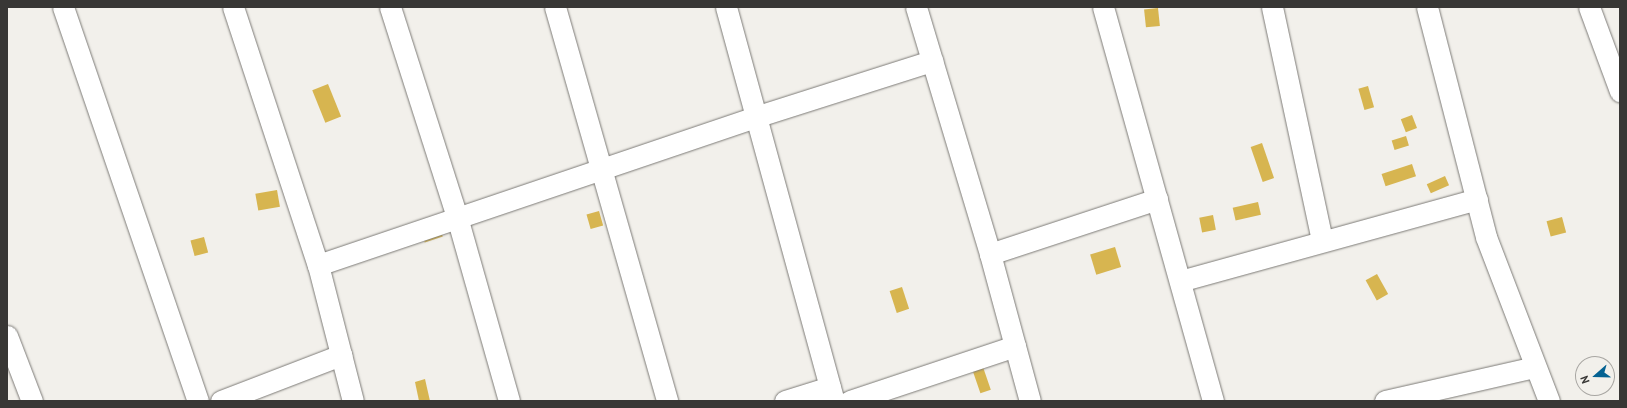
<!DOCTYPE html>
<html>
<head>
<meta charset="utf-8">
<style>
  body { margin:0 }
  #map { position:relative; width:1627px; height:408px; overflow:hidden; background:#f2f0eb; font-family:"PT Sans",sans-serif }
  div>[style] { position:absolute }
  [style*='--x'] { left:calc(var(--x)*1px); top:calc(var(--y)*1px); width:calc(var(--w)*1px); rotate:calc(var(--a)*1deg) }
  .building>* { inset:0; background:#d7b550; transform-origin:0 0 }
  .roads { filter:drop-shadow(0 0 1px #7c7a76) drop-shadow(0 0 1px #7c7a76) }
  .street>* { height:21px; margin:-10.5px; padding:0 10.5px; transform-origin:10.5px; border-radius:10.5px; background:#fff }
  span { translate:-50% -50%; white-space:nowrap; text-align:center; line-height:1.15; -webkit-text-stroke:3px #f2f0eb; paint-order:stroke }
  .frame { position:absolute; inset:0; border:8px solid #383735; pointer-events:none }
  .north { position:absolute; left:1575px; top:356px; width:40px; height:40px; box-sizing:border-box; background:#f2f0eb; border:1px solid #a8a6a2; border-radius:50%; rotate:250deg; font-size:11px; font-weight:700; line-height:16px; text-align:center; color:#383735 }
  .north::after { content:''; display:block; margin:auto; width:14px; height:18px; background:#046292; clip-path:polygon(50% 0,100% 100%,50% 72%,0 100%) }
</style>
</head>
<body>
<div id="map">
  <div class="building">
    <div style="left:1158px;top:8px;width:18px;height:14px;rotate:84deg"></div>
    <div style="left:328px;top:84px;width:35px;height:17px;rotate:68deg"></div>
    <div style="left:1368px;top:86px;width:22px;height:10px;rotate:74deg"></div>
    <div style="left:1412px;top:115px;width:14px;height:12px;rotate:69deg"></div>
    <div style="left:1406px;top:136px;width:10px;height:15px;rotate:73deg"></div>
    <div style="left:1262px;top:143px;width:37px;height:12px;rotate:71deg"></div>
    <div style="left:1412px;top:164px;width:13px;height:32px;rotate:72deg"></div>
    <div style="left:1445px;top:176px;width:10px;height:20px;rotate:66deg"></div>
    <div style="left:277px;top:190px;width:17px;height:22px;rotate:80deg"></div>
    <div style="left:1258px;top:202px;width:13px;height:26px;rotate:77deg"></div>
    <div style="left:599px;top:211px;width:15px;height:13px;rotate:74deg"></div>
    <div style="left:1213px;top:215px;width:15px;height:14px;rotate:79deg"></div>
    <div style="left:1562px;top:217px;width:16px;height:16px;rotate:75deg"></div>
    <div style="left:440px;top:228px;width:9px;height:19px;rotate:72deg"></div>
    <div style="left:204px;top:237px;width:16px;height:14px;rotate:75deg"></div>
    <div style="left:1115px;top:247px;width:21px;height:26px;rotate:73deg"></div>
    <div style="left:1377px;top:274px;width:23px;height:13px;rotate:61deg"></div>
    <div style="left:902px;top:287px;width:23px;height:13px;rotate:72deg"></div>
    <div style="left:983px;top:367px;width:24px;height:11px;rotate:71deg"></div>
    <div style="clip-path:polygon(425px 379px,430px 401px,419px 401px,415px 382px)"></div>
  </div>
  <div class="roads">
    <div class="street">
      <div style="--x:63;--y:7;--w:416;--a:71.1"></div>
      <div style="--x:233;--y:7;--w:272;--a:71.8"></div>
      <div style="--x:318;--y:265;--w:140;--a:75.6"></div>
      <div style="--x:390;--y:7;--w:220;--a:72.3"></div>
      <div style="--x:457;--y:217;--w:191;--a:74.2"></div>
      <div style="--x:555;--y:7;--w:410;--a:74.1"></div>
      <div style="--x:726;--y:7;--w:409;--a:74.7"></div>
      <div style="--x:916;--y:7;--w:258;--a:73.3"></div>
      <div style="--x:990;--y:254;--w:152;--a:74.8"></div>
      <div style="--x:1103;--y:7;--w:409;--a:74.4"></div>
      <div style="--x:1272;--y:7;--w:239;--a:77.9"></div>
      <div style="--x:1427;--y:7;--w:237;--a:75.6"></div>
      <div style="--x:1486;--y:237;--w:176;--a:69"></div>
      <div style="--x:1589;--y:7;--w:90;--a:69.7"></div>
      <div style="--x:990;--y:254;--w:176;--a:-18.2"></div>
      <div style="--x:318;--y:265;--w:461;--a:-18.7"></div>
      <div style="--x:755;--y:117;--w:186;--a:-17.6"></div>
      <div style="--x:1180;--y:281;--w:308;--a:-15.4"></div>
      <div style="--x:7;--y:336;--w:70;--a:69"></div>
      <div style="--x:221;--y:401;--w:129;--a:-21"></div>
      <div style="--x:785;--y:401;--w:47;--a:-17.3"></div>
      <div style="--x:850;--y:401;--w:174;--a:-18.4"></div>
      <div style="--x:1385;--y:401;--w:154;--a:-12.8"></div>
    </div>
  </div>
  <div class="frame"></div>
  <div class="north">N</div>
</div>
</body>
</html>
